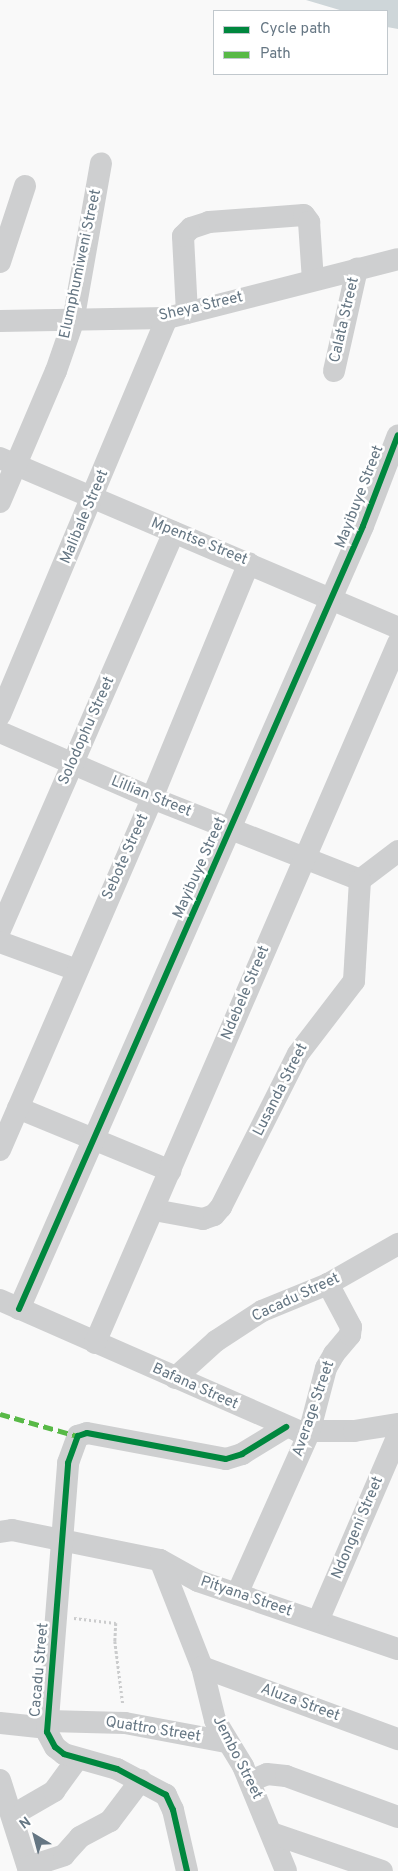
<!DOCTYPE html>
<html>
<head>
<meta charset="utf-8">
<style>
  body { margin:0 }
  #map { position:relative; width:398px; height:1871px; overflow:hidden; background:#f9f9f9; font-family:Overpass,sans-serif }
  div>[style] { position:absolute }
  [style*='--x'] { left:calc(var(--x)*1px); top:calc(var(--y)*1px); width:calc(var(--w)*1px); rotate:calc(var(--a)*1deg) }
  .water>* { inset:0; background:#ced6d9 }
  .path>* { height:2.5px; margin-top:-1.25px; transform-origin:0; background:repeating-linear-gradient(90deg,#cbcccd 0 2.5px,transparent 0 5px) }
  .minor>* { height:22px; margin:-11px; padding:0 11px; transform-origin:11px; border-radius:11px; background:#cecfd0 }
  .quiet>* { height:5px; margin-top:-2.5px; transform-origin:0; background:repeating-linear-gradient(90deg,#58b947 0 10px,transparent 0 15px) }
  .cycleway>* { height:6px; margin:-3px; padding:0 3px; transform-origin:3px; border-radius:3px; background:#00873e }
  span { translate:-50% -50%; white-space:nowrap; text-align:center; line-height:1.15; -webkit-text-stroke:5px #fff; paint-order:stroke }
  .street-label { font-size:15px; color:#657683 }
  .legend { position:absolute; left:213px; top:10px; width:175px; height:65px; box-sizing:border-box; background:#fff; border:1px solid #c1c8cd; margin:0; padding:6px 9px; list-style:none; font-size:15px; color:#657683 }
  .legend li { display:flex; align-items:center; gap:10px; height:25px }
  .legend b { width:25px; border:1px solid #c1c8cd }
  .north { position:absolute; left:10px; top:1811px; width:50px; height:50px; -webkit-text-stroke:4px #fff; paint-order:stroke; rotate:323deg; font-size:14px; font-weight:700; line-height:20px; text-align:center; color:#657683 }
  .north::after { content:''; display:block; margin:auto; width:18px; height:22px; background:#657683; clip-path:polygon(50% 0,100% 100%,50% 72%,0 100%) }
</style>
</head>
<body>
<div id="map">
  <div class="water">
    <div style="clip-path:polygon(306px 0,398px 0,398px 29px,387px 27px,387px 11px,343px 11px)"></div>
  </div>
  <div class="path">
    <div style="--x:74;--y:1618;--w:42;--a:6.8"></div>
    <div style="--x:116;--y:1623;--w:18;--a:93"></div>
    <div style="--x:115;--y:1641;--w:64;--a:82.8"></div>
  </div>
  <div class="minor">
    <div style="--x:0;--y:262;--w:80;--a:-71.8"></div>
    <div style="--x:187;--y:313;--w:77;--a:-93"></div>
    <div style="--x:183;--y:236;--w:11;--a:-45"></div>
    <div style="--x:191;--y:228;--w:19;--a:-18"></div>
    <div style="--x:209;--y:222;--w:95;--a:-4.2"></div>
    <div style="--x:304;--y:215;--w:9;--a:54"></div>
    <div style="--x:309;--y:222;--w:58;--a:86.1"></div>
    <div style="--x:0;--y:321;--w:167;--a:-1"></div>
    <div style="--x:167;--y:318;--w:238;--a:-14.3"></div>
    <div style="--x:334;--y:371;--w:105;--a:-77.3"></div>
    <div style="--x:0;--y:458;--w:433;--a:23.1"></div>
    <div style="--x:0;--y:502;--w:142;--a:-66.9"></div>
    <div style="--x:56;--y:371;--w:52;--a:-70.9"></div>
    <div style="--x:73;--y:322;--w:161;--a:-80"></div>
    <div style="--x:0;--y:715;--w:431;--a:-67.2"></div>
    <div style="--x:0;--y:732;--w:166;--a:23.5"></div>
    <div style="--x:152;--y:798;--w:224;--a:21.5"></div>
    <div style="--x:360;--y:880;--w:48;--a:-37.3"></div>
    <div style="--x:0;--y:930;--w:434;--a:-66.4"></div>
    <div style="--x:0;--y:942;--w:82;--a:20"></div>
    <div style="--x:18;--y:1108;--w:165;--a:22.4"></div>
    <div style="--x:0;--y:1150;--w:383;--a:-66.6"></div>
    <div style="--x:152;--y:798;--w:254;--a:-67.6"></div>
    <div style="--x:154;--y:1210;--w:50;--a:10.4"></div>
    <div style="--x:203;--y:1219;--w:12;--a:-20"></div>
    <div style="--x:214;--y:1215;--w:11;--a:-49"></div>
    <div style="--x:221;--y:1207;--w:171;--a:-63.3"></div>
    <div style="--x:298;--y:1054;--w:92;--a:-52.5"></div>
    <div style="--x:354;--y:981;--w:101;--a:-86.6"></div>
    <div style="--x:0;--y:1300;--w:326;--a:23.7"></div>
    <div style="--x:298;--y:1431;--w:56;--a:0"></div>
    <div style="--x:354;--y:1431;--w:45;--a:-9"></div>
    <div style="--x:19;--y:1309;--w:855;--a:-66.28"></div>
    <div style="--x:363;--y:526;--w:97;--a:-69"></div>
    <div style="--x:95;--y:1343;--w:763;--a:-66.59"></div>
    <div style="--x:175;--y:1378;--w:55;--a:-42.1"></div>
    <div style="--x:216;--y:1341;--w:55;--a:-33.1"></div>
    <div style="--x:262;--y:1311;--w:71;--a:-22.2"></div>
    <div style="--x:328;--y:1284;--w:81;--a:-29.7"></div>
    <div style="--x:0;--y:1532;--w:12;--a:-9"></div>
    <div style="--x:12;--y:1530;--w:151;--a:11.5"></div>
    <div style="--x:160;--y:1560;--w:43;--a:28.9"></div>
    <div style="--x:198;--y:1581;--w:211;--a:18.8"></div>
    <div style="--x:160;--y:1560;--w:115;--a:68.6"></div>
    <div style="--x:202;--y:1667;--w:55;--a:76.2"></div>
    <div style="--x:215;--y:1720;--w:54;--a:58.7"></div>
    <div style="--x:243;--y:1766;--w:113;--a:67.7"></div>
    <div style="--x:237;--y:1594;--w:176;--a:-65.9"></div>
    <div style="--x:309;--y:1433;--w:67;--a:-75.3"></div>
    <div style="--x:326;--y:1368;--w:16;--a:-60"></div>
    <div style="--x:334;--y:1354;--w:25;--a:-50"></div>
    <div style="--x:350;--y:1335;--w:8;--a:-83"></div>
    <div style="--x:351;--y:1327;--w:49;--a:-118.1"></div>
    <div style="--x:318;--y:1621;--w:202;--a:-66.7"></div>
    <div style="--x:202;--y:1667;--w:209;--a:20.2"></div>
    <div style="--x:48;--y:1721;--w:77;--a:1.5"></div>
    <div style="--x:125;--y:1723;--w:104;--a:10.6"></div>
    <div style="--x:0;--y:1723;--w:48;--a:5.9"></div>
    <div style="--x:0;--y:1780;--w:96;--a:72.3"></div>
    <div style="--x:250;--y:1781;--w:18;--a:-22"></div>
    <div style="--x:267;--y:1774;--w:19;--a:6"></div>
    <div style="--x:286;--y:1776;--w:119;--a:20.1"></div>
    <div style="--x:25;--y:1808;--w:34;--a:-30"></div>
    <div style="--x:54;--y:1791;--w:39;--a:-54"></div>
    <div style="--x:274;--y:1834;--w:114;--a:18.9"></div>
    <div style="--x:28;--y:1867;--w:38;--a:-18"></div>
    <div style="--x:64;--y:1855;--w:24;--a:-48"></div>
    <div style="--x:80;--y:1837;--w:34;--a:-28"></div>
    <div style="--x:110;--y:1821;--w:51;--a:-52.9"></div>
    <div style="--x:187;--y:1871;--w:63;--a:-102.9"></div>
    <div style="--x:173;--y:1810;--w:17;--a:-115"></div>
    <div style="--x:166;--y:1795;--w:55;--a:-152"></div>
    <div style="--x:117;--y:1769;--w:55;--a:-164.2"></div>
    <div style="--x:64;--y:1754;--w:11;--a:-142"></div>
    <div style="--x:55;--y:1747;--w:17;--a:-118"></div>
    <div style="--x:47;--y:1732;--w:270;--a:-85.5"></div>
    <div style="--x:68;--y:1463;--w:29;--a:-70"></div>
    <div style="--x:78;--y:1436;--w:9;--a:-18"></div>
    <div style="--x:87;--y:1433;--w:141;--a:10.6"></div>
    <div style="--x:226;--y:1459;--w:17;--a:-17"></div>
    <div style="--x:242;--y:1454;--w:52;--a:-31.5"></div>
  </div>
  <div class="quiet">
    <div style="--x:0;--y:1414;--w:81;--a:15.8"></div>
  </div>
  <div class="cycleway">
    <div style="--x:19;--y:1309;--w:855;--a:-66.28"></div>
    <div style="--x:363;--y:526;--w:97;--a:-69"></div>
    <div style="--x:187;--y:1871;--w:63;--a:-102.9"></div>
    <div style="--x:173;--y:1810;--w:17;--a:-115"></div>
    <div style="--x:166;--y:1795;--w:55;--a:-152"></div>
    <div style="--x:117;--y:1769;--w:55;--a:-164.2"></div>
    <div style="--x:64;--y:1754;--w:11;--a:-142"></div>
    <div style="--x:55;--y:1747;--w:17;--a:-118"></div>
    <div style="--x:47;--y:1732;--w:270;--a:-85.5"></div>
    <div style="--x:68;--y:1463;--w:29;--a:-70"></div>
    <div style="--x:78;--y:1436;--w:9;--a:-18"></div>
    <div style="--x:87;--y:1433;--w:141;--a:10.6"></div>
    <div style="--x:226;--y:1459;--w:17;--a:-17"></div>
    <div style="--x:242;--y:1454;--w:52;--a:-31.5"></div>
  </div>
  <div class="street-label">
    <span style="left:81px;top:264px;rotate:-78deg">Elumphumiweni Street</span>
    <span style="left:201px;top:307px;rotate:-13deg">Sheya Street</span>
    <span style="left:345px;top:320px;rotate:-77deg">Calata Street</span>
    <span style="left:360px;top:497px;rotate:-69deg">Mayibuye Street</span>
    <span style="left:85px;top:517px;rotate:-67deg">Malibale Street</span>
    <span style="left:199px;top:542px;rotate:22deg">Mpentse Street</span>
    <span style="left:87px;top:731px;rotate:-66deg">Solodophu Street</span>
    <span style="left:151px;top:797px;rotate:22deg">Lillian Street</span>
    <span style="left:126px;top:857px;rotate:-66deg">Sebote Street</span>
    <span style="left:200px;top:868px;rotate:-66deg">Mayibuye Street</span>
    <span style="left:246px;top:993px;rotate:-67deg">Ndebele Street</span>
    <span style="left:281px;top:1090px;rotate:-63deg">Lusanda Street</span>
    <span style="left:296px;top:1298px;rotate:-25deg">Cacadu Street</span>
    <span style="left:195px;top:1387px;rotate:24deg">Bafana Street</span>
    <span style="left:314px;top:1409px;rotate:-71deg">Average Street</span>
    <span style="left:358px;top:1528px;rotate:-67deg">Ndongeni Street</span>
    <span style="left:246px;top:1597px;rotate:19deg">Pityana Street</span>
    <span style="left:40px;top:1670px;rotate:-85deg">Cacadu Street</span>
    <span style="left:300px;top:1703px;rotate:20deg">Aluza Street</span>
    <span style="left:153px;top:1730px;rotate:9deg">Quattro Street</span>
    <span style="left:237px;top:1758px;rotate:63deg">Jembo Street</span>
  </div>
  <ul class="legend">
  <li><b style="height:6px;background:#00873e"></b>Cycle path</li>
  <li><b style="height:6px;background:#58b947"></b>Path</li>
  </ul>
  <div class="north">N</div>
</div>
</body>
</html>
